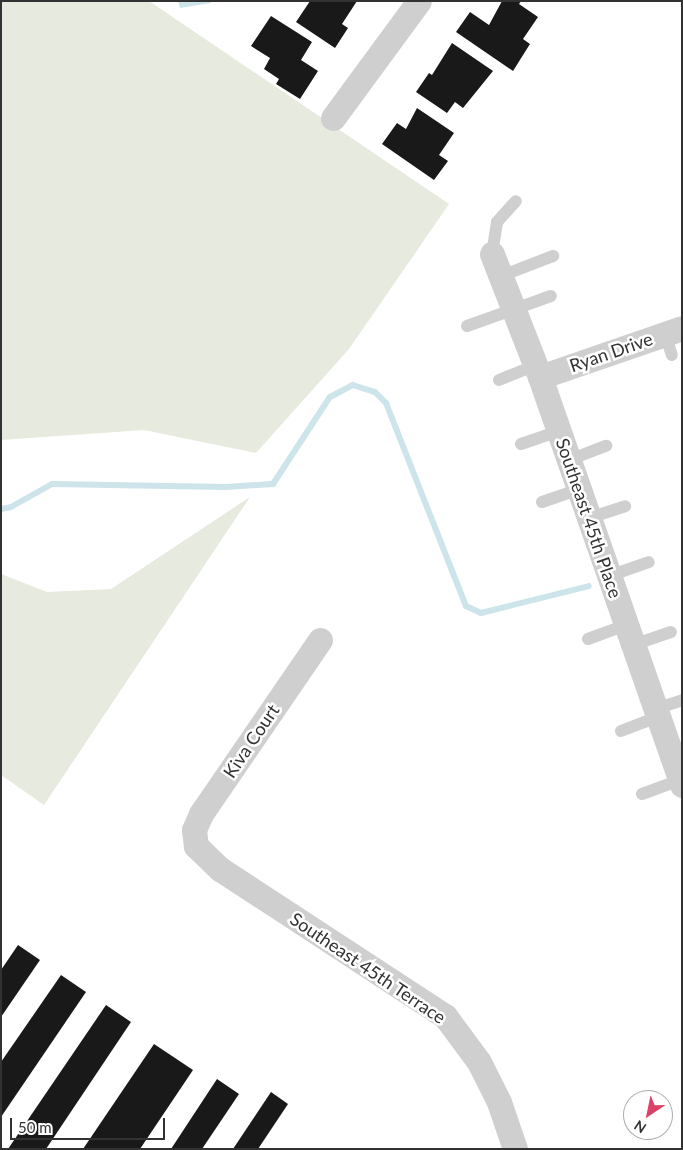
<!DOCTYPE html>
<html>
<head>
<meta charset="utf-8">
<style>
  body { margin:0 }
  #map { position:relative; width:683px; height:1150px; overflow:hidden; background:#fff; font-family:Lato,sans-serif }
  div>[style] { position:absolute }
  [style*='--x'] { left:calc(var(--x)*1px); top:calc(var(--y)*1px); width:calc(var(--w)*1px); rotate:calc(var(--a)*1deg) }
  .green>* { inset:0; background:#e7eade }
  .water>* { inset:0; background:#cce4ea }
  .stream>* { height:6px; margin:-3px; padding:0 3px; transform-origin:3px; border-radius:3px; background:#cce4ea }
  .building>* { inset:0; background:#191919 }
  .service>* { height:12px; margin:-6px; padding:0 6px; transform-origin:6px; border-radius:6px; background:#cfcfcf }
  .minor>* { height:25px; margin:-12.5px; padding:0 12.5px; transform-origin:12.5px; border-radius:12.5px; background:#cfcfcf }
  span { translate:-50% -50%; white-space:nowrap; text-align:center; line-height:1.15; -webkit-text-stroke:5px #fff; paint-order:stroke }
  .street-label { font-size:18px; color:#323232 }
  .frame { position:absolute; inset:0; border:2px solid #323232; pointer-events:none }
  .north { position:absolute; left:623px; top:1090px; width:50px; height:50px; box-sizing:border-box; background:#fff; border:1px solid #adadad; border-radius:50%; rotate:214deg; font-size:14px; font-weight:700; line-height:20px; text-align:center; color:#323232 }
  .north::after { content:''; display:block; margin:auto; width:18px; height:22px; background:#dc416a; clip-path:polygon(50% 0,100% 100%,50% 72%,0 100%) }
  .scale { position:absolute; left:10px; top:1118px; width:155px; height:22px; box-sizing:border-box; border:2px solid #323232; border-top:0; padding-left:6px; font-size:15px; line-height:18px; white-space:nowrap; color:#323232; -webkit-text-stroke:4px #fff; paint-order:stroke }
</style>
</head>
<body>
<div id="map">
  <div class="green">
    <div style="clip-path:polygon(1px 1px,149px 1px,449px 204px,349px 349px,256px 453px,144px 430px,1px 440px)"></div>
    <div style="clip-path:polygon(250px 497px,44px 805px,1px 775px,1px 574px,47px 592px,111px 589px)"></div>
  </div>
  <div class="water">
    <div style="clip-path:polygon(178px 1px,211px 1px,211px 3px,180px 8px)"></div>
  </div>
  <div class="stream">
    <div style="--x:1;--y:509;--w:10;--a:-11"></div>
    <div style="--x:11;--y:507;--w:47;--a:-29.3"></div>
    <div style="--x:52;--y:484;--w:174;--a:1"></div>
    <div style="--x:226;--y:487;--w:47;--a:-3.7"></div>
    <div style="--x:273;--y:484;--w:104;--a:-56.8"></div>
    <div style="--x:330;--y:397;--w:26;--a:-28"></div>
    <div style="--x:353;--y:385;--w:23;--a:18"></div>
    <div style="--x:375;--y:392;--w:16;--a:45"></div>
    <div style="--x:386;--y:403;--w:218;--a:68.5"></div>
    <div style="--x:466;--y:606;--w:17;--a:25"></div>
    <div style="--x:481;--y:613;--w:111;--a:-14"></div>
  </div>
  <div class="building">
    <div style="clip-path:polygon(310px 1px,357px 1px,342px 24px,348px 28px,335px 48px,296px 22px)"></div>
    <div style="clip-path:polygon(502px 1px,521px 1px,519px 4px,538px 17px,523px 39px,530px 44px,513px 71px,456px 32px,470px 12px,489px 25px)"></div>
    <div style="clip-path:polygon(271px 16px,312px 42px,301px 60px,318px 71px,300px 99px,276px 84px,279px 79px,264px 69px,270px 58px,251px 46px)"></div>
    <div style="clip-path:polygon(452px 43px,493px 71px,463px 108px,455px 102px,447px 113px,416px 92px,429px 73px,432px 75px)"></div>
    <div style="clip-path:polygon(417px 108px,454px 133px,439px 155px,448px 161px,434px 180px,382px 144px,397px 123px,406px 129px)"></div>
    <div style="clip-path:polygon(18px 945px,40px 960px,1px 1017px,1px 970px)"></div>
    <div style="clip-path:polygon(61px 975px,86px 992px,1px 1117px,1px 1062px)"></div>
    <div style="clip-path:polygon(106px 1005px,131px 1022px,46px 1149px,8px 1149px)"></div>
    <div style="clip-path:polygon(154px 1044px,193px 1070px,140px 1149px,83px 1149px)"></div>
    <div style="clip-path:polygon(217px 1079px,239px 1094px,202px 1149px,171px 1149px)"></div>
    <div style="clip-path:polygon(271px 1092px,288px 1104px,258px 1149px,233px 1149px)"></div>
  </div>
  <div class="service">
    <div style="--x:492;--y:254;--w:32;--a:-81"></div>
    <div style="--x:497;--y:222;--w:28;--a:-48"></div>
    <div style="--x:501;--y:276;--w:56;--a:-21"></div>
    <div style="--x:467;--y:326;--w:89;--a:-19.7"></div>
    <div style="--x:665;--y:334;--w:22;--a:72"></div>
    <div style="--x:499;--y:380;--w:40;--a:-22"></div>
    <div style="--x:521;--y:444;--w:39;--a:-19"></div>
    <div style="--x:569;--y:460;--w:40;--a:-21"></div>
    <div style="--x:542;--y:502;--w:39;--a:-19"></div>
    <div style="--x:589;--y:518;--w:38;--a:-18"></div>
    <div style="--x:609;--y:576;--w:42;--a:-19.3"></div>
    <div style="--x:588;--y:639;--w:40;--a:-20.2"></div>
    <div style="--x:633;--y:645;--w:40;--a:-18.9"></div>
    <div style="--x:655;--y:709;--w:28;--a:-18"></div>
    <div style="--x:621;--y:731;--w:40;--a:-21"></div>
    <div style="--x:642;--y:794;--w:40;--a:-20.2"></div>
  </div>
  <div class="minor">
    <div style="--x:333;--y:118;--w:145;--a:-53.7"></div>
    <div style="--x:492;--y:254;--w:132;--a:68.7"></div>
    <div style="--x:540;--y:377;--w:432;--a:70.8"></div>
    <div style="--x:540;--y:377;--w:150;--a:-19"></div>
    <div style="--x:320;--y:640;--w:211;--a:124.4"></div>
    <div style="--x:201;--y:814;--w:17;--a:114"></div>
    <div style="--x:194;--y:830;--w:16;--a:83"></div>
    <div style="--x:196;--y:846;--w:33;--a:44"></div>
    <div style="--x:220;--y:869;--w:269;--a:33.2"></div>
    <div style="--x:445;--y:1016;--w:57;--a:53.5"></div>
    <div style="--x:479;--y:1062;--w:45;--a:63.4"></div>
    <div style="--x:499;--y:1102;--w:50;--a:71.2"></div>
  </div>
  <div class="street-label">
    <span style="left:611px;top:352px;rotate:-19deg">Ryan Drive</span>
    <span style="left:589px;top:518px;rotate:71deg">Southeast 45th Place</span>
    <span style="left:251px;top:741px;rotate:-56deg">Kiva Court</span>
    <span style="left:368px;top:968px;rotate:34deg">Southeast 45th Terrace</span>
  </div>
  <div class="frame"></div>
  <div class="north">N</div>
  <div class="scale">50 m</div>
</div>
</body>
</html>
